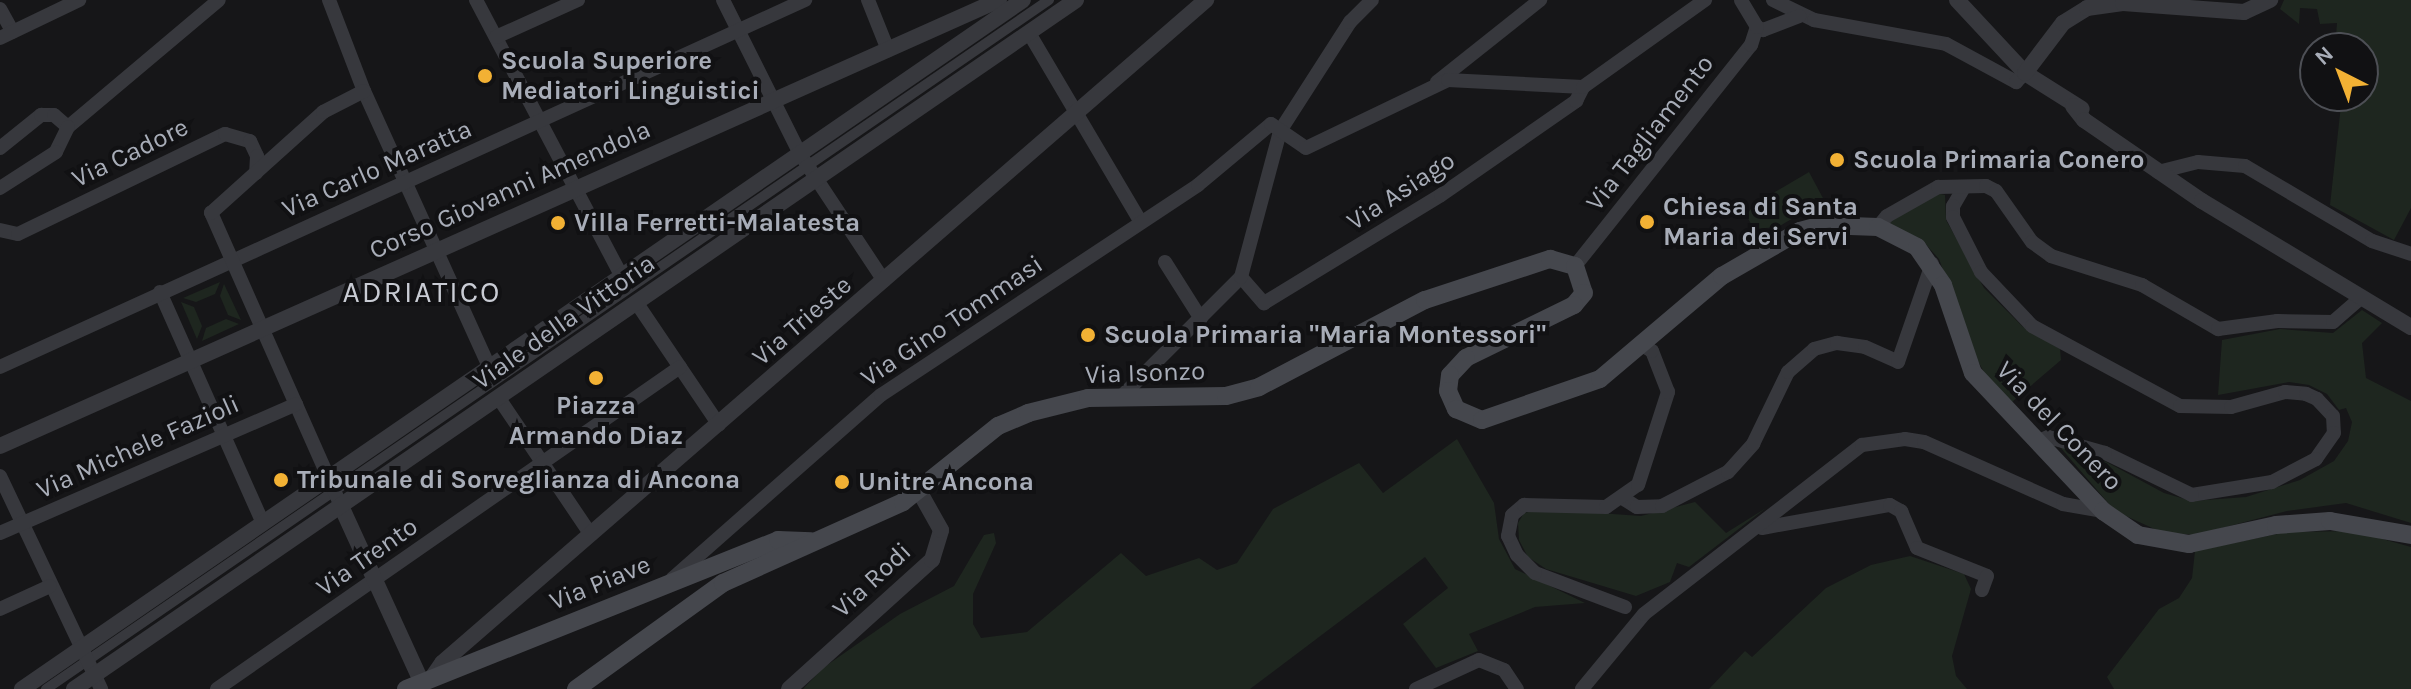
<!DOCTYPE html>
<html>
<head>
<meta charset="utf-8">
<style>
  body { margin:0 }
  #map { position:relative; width:2411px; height:689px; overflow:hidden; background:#161618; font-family:Karla,sans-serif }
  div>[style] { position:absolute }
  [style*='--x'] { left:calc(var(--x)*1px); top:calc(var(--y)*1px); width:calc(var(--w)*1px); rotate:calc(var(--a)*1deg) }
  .green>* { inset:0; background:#1e261f }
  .pedestrian>* { height:10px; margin:-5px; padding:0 5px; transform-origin:5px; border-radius:5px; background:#37383d }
  .minor>* { height:14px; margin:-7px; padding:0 7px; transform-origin:7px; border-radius:7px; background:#37383d }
  .tertiary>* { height:16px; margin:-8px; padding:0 8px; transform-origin:8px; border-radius:8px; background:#37383d }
  .secondary>* { height:18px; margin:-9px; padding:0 9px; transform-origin:9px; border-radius:9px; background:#45474d }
  .dots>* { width:22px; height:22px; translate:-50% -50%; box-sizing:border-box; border:4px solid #111113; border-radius:50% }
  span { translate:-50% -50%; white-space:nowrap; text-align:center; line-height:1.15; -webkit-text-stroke:8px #111113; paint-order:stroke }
  .poi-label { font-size:26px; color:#a8adb8; font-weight:700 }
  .left { translate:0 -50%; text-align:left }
  .street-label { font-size:26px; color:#a8adb8 }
  .quarter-label { font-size:30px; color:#c9ccd4; letter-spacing:2px }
  .north { position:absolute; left:2299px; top:32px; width:80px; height:80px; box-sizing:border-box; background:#111113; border:2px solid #4d4f55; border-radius:50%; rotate:318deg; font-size:22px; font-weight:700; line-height:32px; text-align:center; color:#a8adb8 }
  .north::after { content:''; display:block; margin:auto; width:28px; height:36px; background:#f2b134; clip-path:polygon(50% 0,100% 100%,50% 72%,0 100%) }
</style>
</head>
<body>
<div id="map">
  <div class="green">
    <div style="clip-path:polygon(2284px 0,2411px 0,2411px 208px,2394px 240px,2330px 205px,2342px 96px,2363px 96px,2363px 48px,2335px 48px,2337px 23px,2320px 24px,2317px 9px,2300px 8px,2299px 24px,2280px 9px)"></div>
    <div style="clip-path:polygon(1809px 172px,1824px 200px,1778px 227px,1754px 229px,1746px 215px,1756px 203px)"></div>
    <div style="clip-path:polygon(1932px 192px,1945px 195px,1946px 220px,1984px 288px,2022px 326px,2060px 349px,2061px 360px,2012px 402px,1988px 379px,1975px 356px,1939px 259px,1921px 239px,1888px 224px)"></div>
    <div style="clip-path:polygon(220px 282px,215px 294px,196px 302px,183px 298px)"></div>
    <div style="clip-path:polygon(224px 284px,241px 320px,228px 315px,220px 296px)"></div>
    <div style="clip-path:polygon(181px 302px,194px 307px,202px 326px,197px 339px)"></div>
    <div style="clip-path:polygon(2362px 310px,2382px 323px,2362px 343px,2366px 378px,2411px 401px,2411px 523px,2346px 503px,2287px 511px,2195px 535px,2161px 532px,2115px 511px,2060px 447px,2101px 459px,2164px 493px,2192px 501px,2246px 497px,2300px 480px,2334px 461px,2348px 441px,2352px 422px,2346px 408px,2339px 410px,2327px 394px,2309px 385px,2289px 382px,2218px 395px,2222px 340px,2280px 329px,2333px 333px)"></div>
    <div style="clip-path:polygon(226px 319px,239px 324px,202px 341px,206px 328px)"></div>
    <div style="clip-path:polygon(1457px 439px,1494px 503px,1499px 539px,1515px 569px,1585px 603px,1535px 607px,1469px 634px,1478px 651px,1436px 668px,1403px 624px,1448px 588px,1425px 557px,1250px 689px,803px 689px,823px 668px,900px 614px,954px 586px,984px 535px,994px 533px,996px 543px,973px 594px,973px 624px,981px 638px,1027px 632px,1121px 553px,1146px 576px,1199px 558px,1217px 570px,1237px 563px,1273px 509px,1359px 463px,1383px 493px)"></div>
    <div style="clip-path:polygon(1695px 502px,1726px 533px,1766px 508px,1689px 567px,1677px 563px,1670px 582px,1636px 596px,1546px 569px,1528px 557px,1519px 540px,1518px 523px,1524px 513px,1542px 509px,1641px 516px)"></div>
    <div style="clip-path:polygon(2354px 531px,2411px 547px,2411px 689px,2114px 689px,2107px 677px,2159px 609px,2179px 598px,2192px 578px,2195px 551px,2287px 532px)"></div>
    <div style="clip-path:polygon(1910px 556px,1964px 574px,1971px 589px,1952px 656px,1956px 676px,1967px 689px,1709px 689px,1745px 651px,1752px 657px,1826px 588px,1871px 565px)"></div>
  </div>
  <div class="pedestrian">
    <div style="--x:46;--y:689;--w:1217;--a:-34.49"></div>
  </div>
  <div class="minor">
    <div style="--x:329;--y:0;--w:97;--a:69"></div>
    <div style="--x:364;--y:91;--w:303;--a:65.6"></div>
    <div style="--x:476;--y:0;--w:313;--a:62.2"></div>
    <div style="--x:723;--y:0;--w:172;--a:63.4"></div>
    <div style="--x:800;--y:154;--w:152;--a:56.5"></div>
    <div style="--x:868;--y:0;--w:54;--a:68.2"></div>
    <div style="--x:1773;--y:0;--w:46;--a:26"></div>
    <div style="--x:1814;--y:20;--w:134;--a:10.3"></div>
    <div style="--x:1946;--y:44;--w:80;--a:28.5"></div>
    <div style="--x:2016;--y:82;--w:13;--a:-45"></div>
    <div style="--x:0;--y:9;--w:26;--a:61"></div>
    <div style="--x:1757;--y:27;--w:7;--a:27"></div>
    <div style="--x:1763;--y:30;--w:39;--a:-21"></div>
    <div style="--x:1029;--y:33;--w:214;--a:59.4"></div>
    <div style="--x:496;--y:37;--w:90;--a:-24.3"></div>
    <div style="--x:0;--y:38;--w:88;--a:-25.7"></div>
    <div style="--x:1437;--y:82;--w:132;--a:-38.5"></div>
    <div style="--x:68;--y:127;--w:197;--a:-40.1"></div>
    <div style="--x:0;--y:148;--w:53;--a:-38.8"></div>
    <div style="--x:41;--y:115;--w:13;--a:0"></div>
    <div style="--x:54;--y:115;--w:18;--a:41"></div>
    <div style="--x:68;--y:127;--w:28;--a:116"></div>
    <div style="--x:56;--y:152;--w:67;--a:147.3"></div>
    <div style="--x:2158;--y:172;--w:41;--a:-14"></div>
    <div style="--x:2198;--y:162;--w:47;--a:4.9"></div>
    <div style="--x:2245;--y:166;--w:147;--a:30.6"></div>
    <div style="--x:2372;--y:241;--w:41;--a:18.4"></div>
    <div style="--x:1963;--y:189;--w:20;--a:120"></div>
    <div style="--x:1953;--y:206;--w:11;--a:90"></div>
    <div style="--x:1953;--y:217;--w:62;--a:63"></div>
    <div style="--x:1981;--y:272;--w:74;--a:46.6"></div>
    <div style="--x:2032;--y:326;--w:168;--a:28.4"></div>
    <div style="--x:2180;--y:406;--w:51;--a:1.1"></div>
    <div style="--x:2231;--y:407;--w:56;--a:-15.5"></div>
    <div style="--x:2285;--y:392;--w:21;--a:5"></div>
    <div style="--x:2306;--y:394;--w:12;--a:24"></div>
    <div style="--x:2317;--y:399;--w:23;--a:47"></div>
    <div style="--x:2333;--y:416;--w:17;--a:87"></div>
    <div style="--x:2334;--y:433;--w:32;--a:125"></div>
    <div style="--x:2316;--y:459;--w:50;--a:152.4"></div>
    <div style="--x:2272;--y:482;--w:81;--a:170.8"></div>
    <div style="--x:2192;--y:495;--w:97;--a:-154.2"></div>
    <div style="--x:2105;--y:453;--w:59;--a:-164.3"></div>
    <div style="--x:2048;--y:437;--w:8;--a:157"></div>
    <div style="--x:1878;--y:227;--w:14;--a:-51"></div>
    <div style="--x:1887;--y:216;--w:59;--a:-29.6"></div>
    <div style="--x:1938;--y:187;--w:48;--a:-1.2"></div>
    <div style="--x:1986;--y:186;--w:11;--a:27"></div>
    <div style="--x:1996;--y:191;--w:62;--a:54.8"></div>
    <div style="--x:2032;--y:242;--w:24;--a:36"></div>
    <div style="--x:2051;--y:256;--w:96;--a:17.7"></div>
    <div style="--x:2142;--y:285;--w:88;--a:30.1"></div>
    <div style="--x:2218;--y:329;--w:60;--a:-7.7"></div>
    <div style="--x:2277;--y:321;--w:56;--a:1"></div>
    <div style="--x:2333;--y:322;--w:37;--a:-41"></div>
    <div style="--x:0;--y:230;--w:18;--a:13"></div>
    <div style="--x:18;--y:234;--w:230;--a:-25.8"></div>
    <div style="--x:225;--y:134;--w:26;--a:16"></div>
    <div style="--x:250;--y:141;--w:17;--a:65"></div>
    <div style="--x:257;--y:156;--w:17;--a:93"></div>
    <div style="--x:1165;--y:262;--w:67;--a:57.7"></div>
    <div style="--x:1575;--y:266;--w:283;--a:-51.5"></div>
    <div style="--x:1751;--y:45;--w:19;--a:-72"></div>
    <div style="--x:1757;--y:27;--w:31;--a:-121"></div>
    <div style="--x:1241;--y:277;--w:35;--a:49"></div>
    <div style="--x:1264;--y:303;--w:207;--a:-31.4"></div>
    <div style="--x:1441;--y:195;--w:165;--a:-34.8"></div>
    <div style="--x:1576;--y:101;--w:16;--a:-63"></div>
    <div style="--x:160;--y:292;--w:253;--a:66"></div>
    <div style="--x:636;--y:302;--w:148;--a:56"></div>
    <div style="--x:0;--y:367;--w:885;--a:-24.51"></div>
    <div style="--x:1122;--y:396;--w:168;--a:-45"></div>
    <div style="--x:1241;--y:277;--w:151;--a:-75"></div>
    <div style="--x:1280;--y:131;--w:130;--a:-57.3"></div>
    <div style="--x:1350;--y:22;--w:31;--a:-45"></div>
    <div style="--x:498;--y:397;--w:166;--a:56"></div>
    <div style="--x:0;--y:476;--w:236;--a:64.6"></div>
    <div style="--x:1624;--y:499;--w:15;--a:32"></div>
    <div style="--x:1637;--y:507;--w:25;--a:-2"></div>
    <div style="--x:1662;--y:506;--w:74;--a:-27.3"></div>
    <div style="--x:1728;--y:472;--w:38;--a:-48"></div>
    <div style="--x:1753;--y:444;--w:80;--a:-64.1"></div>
    <div style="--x:1788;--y:372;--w:35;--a:-41"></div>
    <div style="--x:1814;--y:349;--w:24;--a:-15"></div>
    <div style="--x:1837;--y:343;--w:28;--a:8"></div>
    <div style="--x:1865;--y:347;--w:36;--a:24"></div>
    <div style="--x:1898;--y:362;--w:104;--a:-70.9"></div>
    <div style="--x:341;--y:506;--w:321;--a:-113.9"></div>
    <div style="--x:211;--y:213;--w:151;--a:-42"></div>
    <div style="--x:323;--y:112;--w:46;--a:-27.1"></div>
    <div style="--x:1762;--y:528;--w:130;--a:-10.2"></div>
    <div style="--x:1890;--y:505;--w:13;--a:29"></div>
    <div style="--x:1901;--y:511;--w:40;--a:66.6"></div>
    <div style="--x:1917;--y:548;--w:75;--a:21.8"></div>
    <div style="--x:1987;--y:576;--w:15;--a:110"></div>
    <div style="--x:0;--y:533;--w:323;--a:-23.5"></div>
    <div style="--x:672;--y:579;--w:278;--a:-41.4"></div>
    <div style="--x:881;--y:395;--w:380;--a:-33.5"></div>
    <div style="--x:1198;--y:185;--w:95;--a:-39.9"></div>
    <div style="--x:1271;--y:124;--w:42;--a:34.4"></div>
    <div style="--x:1306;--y:148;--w:157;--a:-25.6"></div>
    <div style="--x:1448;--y:80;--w:135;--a:3"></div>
    <div style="--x:1583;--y:87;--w:150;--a:-35.5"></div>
    <div style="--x:1625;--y:607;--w:96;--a:-159.3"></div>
    <div style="--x:1535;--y:573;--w:25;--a:-135"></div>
    <div style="--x:1517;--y:555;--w:21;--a:-115"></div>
    <div style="--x:1508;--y:536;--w:21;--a:-79"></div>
    <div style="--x:1512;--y:515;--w:16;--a:-40"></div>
    <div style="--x:1524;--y:505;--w:82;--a:1.4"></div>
    <div style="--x:1606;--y:507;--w:39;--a:-35"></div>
    <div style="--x:1638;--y:485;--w:98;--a:-72.1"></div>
    <div style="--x:1668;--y:392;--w:44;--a:-111.3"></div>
    <div style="--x:1652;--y:351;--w:14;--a:-150"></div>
    <div style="--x:0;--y:609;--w:55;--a:-24.7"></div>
    <div style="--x:217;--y:689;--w:564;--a:-34.82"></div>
    <div style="--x:1416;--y:689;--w:69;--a:-24.7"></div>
    <div style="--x:1479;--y:660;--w:27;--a:22"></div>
    <div style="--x:1504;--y:670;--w:23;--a:56"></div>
    <div style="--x:1582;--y:689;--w:97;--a:-50.4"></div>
    <div style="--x:1644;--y:614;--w:276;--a:-37.8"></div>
    <div style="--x:1862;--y:445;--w:43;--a:-7.9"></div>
    <div style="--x:1905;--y:439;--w:19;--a:9"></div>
    <div style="--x:1924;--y:442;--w:152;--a:24"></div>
    <div style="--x:2063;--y:504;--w:41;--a:9.9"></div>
  </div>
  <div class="tertiary">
    <div style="--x:1957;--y:0;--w:100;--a:47"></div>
    <div style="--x:2025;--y:73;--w:67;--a:32.3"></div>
    <div style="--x:2025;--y:73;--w:63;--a:-52.8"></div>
    <div style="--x:2063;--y:23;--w:28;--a:-32"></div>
    <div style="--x:2087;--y:8;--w:36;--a:-8"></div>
    <div style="--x:2123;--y:3;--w:121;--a:4.3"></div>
    <div style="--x:2244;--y:12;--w:29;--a:-25"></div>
    <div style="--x:2073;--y:106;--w:18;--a:52"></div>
    <div style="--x:2084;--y:120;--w:143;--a:34.5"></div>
    <div style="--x:2202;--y:201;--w:244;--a:31.1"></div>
    <div style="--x:0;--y:446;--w:1094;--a:-24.06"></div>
    <div style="--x:341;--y:506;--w:195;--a:65.4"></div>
    <div style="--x:431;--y:679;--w:19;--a:-55"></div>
    <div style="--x:442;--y:663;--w:1012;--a:-40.95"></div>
    <div style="--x:22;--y:689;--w:1215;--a:-34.54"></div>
    <div style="--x:74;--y:689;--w:1216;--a:-34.51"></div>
    <div style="--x:789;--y:689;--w:193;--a:-42.1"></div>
    <div style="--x:932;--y:560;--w:31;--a:-73"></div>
    <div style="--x:941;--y:530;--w:45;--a:-119.4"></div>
  </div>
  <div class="secondary">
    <div style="--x:406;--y:689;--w:401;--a:-21.8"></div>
    <div style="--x:778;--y:540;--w:33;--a:2"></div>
    <div style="--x:576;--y:689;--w:181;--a:-35.8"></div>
    <div style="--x:723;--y:583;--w:197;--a:-24.2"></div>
    <div style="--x:903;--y:502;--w:122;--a:-38.7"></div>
    <div style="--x:998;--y:426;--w:33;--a:-23"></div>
    <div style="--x:1028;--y:413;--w:62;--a:-14"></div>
    <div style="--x:1088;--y:398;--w:138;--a:-0.8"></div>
    <div style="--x:1226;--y:396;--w:34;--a:-15"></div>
    <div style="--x:1259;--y:387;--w:187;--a:-27.7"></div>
    <div style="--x:1425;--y:300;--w:132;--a:-18.2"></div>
    <div style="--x:1550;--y:259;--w:26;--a:16"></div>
    <div style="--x:1575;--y:266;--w:28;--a:72"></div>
    <div style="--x:1584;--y:293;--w:16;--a:130"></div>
    <div style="--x:1574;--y:305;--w:120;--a:153.9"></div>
    <div style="--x:1466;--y:358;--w:23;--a:133"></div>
    <div style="--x:1450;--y:375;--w:16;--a:97"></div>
    <div style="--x:1448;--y:391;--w:20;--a:66"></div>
    <div style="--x:1456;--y:409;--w:28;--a:23"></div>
    <div style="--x:1482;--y:420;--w:125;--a:-19.2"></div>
    <div style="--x:1600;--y:379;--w:160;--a:-40.2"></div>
    <div style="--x:1722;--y:276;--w:90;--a:-30"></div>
    <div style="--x:1800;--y:231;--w:24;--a:-15"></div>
    <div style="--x:1823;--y:225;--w:55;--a:2.1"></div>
    <div style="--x:1878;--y:227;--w:44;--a:27.1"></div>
    <div style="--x:1917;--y:247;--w:46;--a:55.6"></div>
    <div style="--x:1943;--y:285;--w:93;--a:71.2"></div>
    <div style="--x:1973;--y:373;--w:190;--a:46.7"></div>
    <div style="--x:2103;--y:511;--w:42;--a:34.4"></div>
    <div style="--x:2138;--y:535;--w:52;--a:10"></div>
    <div style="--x:2189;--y:544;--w:89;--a:-12.3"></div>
    <div style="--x:2276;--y:525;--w:54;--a:-4.2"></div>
    <div style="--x:2330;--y:521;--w:82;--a:9.8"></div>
  </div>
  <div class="dots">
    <div style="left:485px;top:76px;background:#f2b134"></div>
    <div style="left:1837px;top:160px;background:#f2b134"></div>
    <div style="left:1647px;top:222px;background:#f2b134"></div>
    <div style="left:558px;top:223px;background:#f2b134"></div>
    <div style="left:1088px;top:335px;background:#f2b134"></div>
    <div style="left:596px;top:378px;background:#f2b134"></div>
    <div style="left:281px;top:480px;background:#f2b134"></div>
    <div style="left:842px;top:482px;background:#f2b134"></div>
  </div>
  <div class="poi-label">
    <span class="left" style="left:501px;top:76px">Scuola Superiore<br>Mediatori Linguistici</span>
    <span class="left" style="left:1853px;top:160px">Scuola Primaria Conero</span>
    <span class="left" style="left:1663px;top:222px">Chiesa di Santa<br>Maria dei Servi</span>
    <span class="left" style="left:574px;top:223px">Villa Ferretti-Malatesta</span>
    <span class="left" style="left:1104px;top:335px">Scuola Primaria "Maria Montessori"</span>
    <span style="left:596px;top:421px">Piazza<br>Armando Diaz</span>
    <span class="left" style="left:297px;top:480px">Tribunale di Sorveglianza di Ancona</span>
    <span class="left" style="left:858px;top:482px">Unitre Ancona</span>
  </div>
  <div class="street-label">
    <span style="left:1650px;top:133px;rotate:-52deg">Via Tagliamento</span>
    <span style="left:130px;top:153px;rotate:-26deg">Via Cadore</span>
    <span style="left:377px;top:169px;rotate:-24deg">Via Carlo Maratta</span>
    <span style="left:510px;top:190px;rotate:-24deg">Corso Giovanni Amendola</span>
    <span style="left:1401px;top:191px;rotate:-33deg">Via Asiago</span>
    <span style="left:802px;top:321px;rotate:-41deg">Via Trieste</span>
    <span style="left:952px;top:321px;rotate:-34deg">Via Gino Tommasi</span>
    <span style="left:564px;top:322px;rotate:-35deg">Viale della Vittoria</span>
    <span style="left:1145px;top:373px;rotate:-2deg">Via Isonzo</span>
    <span style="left:2059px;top:426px;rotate:46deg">Via del Conero</span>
    <span style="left:138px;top:447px;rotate:-24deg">Via Michele Fazioli</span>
    <span style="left:367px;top:557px;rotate:-35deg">Via Trento</span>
    <span style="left:872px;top:580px;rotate:-43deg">Via Rodi</span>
    <span style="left:600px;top:583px;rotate:-22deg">Via Piave</span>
  </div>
  <div class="quarter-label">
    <span style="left:422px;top:292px">ADRIATICO</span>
  </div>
  <div class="north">N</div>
</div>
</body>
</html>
